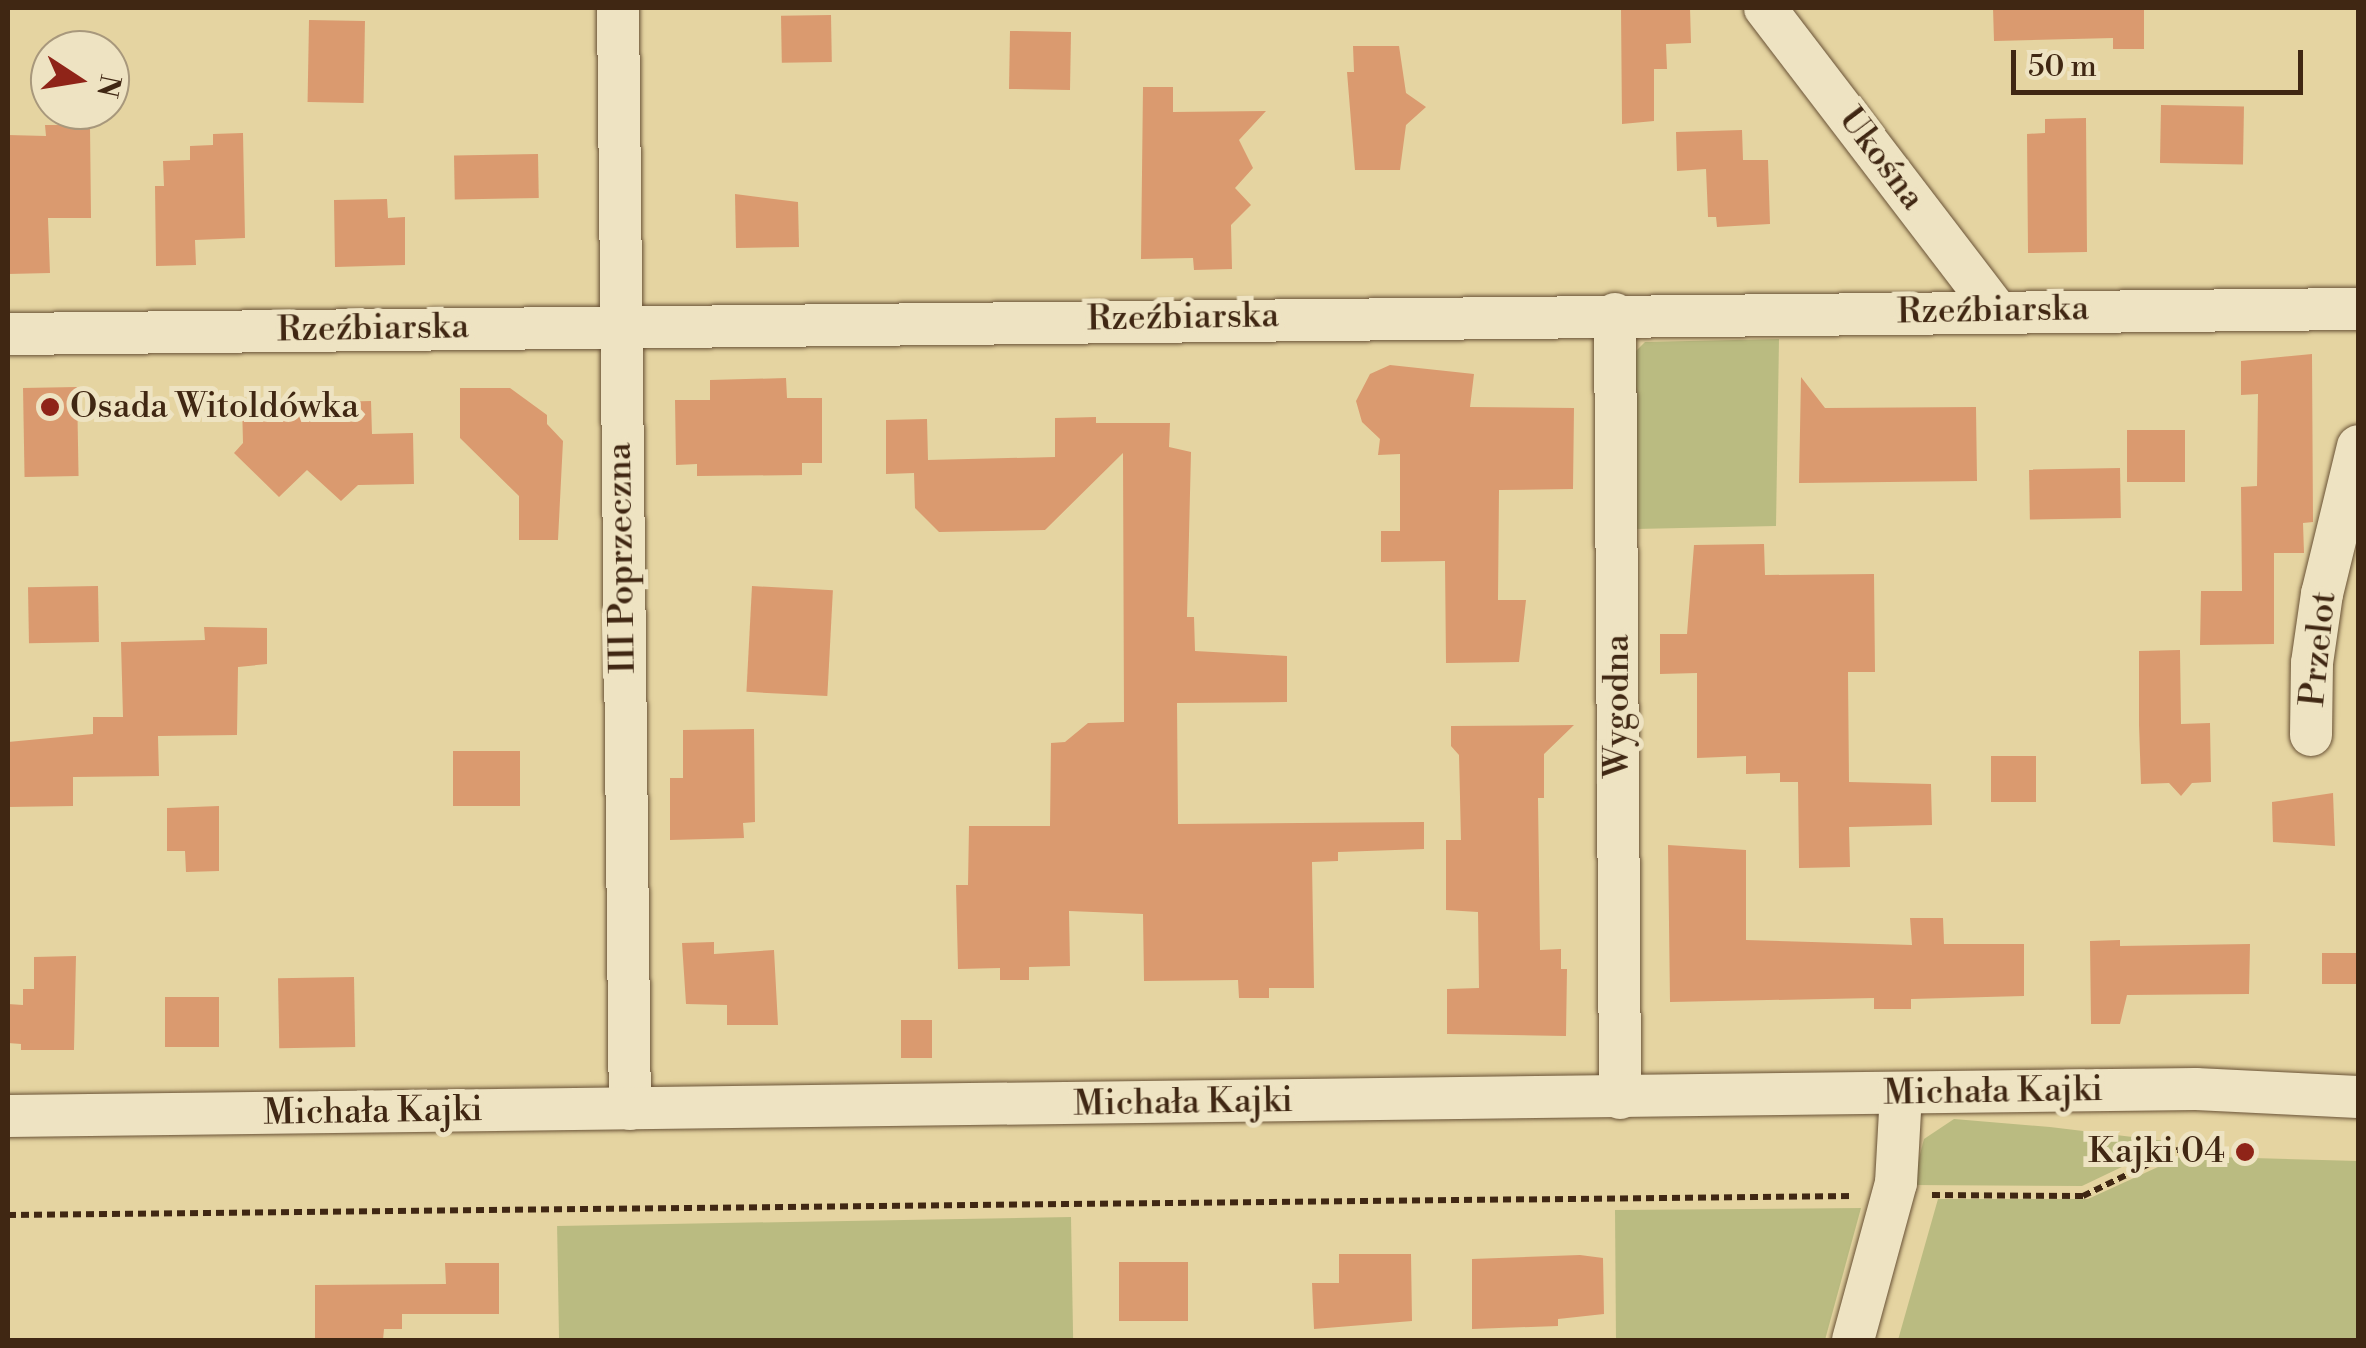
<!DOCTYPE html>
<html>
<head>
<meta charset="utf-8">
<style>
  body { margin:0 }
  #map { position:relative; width:2366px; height:1348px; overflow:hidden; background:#e5d4a1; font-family:"Libre Bodoni",serif }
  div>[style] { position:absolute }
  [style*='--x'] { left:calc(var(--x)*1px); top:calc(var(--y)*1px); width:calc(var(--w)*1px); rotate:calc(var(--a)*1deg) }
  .green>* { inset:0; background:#babb81; transform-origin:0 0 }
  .building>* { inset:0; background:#da9a6f; transform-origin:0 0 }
  .path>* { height:6px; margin-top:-3px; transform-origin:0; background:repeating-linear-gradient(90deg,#402713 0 8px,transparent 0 13px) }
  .roads { filter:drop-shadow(0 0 2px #695236) drop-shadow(0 0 2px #695236) }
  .minor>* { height:42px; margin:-21px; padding:0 21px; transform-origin:21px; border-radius:21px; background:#eee3c2 }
  .dots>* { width:28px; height:28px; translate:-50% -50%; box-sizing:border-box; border:5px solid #eee3c2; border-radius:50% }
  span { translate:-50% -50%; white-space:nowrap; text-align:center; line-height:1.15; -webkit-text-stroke:10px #eee3c2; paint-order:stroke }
  .street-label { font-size:35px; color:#402713 }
  .poi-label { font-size:35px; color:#402713 }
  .left { translate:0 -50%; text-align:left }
  .right { translate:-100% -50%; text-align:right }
  .frame { position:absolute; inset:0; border:10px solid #402713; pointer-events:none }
  .north { position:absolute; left:30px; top:30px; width:100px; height:100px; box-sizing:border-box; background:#eee3c2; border:2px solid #a8987c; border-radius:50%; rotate:102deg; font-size:28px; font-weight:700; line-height:40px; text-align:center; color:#402713 }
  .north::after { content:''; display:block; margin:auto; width:35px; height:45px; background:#8f2418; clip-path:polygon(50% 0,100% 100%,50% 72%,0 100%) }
  .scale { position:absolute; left:2011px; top:50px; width:292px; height:45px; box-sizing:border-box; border:5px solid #402713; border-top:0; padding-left:12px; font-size:30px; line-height:35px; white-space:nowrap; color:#402713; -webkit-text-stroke:8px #eee3c2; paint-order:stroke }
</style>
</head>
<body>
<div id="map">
  <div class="green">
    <div style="clip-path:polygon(1779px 339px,1776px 526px,1635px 529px,1633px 354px,1645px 342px)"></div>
    <div style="clip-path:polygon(1954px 1119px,2050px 1127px,2174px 1142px,2082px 1186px,1912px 1185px,1924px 1139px)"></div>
    <div style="clip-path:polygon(2182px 1156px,2358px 1161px,2358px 1340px,1898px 1340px,1938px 1199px,2088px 1199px)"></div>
    <div style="clip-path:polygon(1861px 1208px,1825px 1340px,1616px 1340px,1615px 1210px)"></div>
    <div style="left:1071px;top:1217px;width:123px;height:514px;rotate:89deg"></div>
  </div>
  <div class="building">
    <div style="clip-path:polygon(1621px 8px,1690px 8px,1691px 43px,1666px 44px,1667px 69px,1654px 69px,1654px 121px,1622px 124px)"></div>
    <div style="clip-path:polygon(1993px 8px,2144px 8px,2144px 49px,2113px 49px,2113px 38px,1994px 41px)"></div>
    <div style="left:831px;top:15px;width:47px;height:50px;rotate:89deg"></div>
    <div style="left:309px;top:20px;width:56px;height:82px;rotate:1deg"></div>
    <div style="left:1071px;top:32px;width:58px;height:61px;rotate:91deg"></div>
    <div style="clip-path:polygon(1353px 46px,1399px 46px,1406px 93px,1426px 107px,1406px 125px,1400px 170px,1355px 170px,1347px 72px,1354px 72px)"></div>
    <div style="clip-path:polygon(1143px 87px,1173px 87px,1173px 112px,1266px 111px,1239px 140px,1253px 168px,1235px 188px,1251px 205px,1231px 225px,1232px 269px,1194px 270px,1193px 258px,1141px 259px)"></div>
    <div style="left:2161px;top:105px;width:83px;height:58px;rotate:1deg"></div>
    <div style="clip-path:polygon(2086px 118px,2087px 252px,2028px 253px,2027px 134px,2045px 133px,2045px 119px)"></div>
    <div style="clip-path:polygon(45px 125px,90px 125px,91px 218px,48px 218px,50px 273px,8px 274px,8px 135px,46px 136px)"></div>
    <div style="clip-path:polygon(1742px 130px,1743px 160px,1768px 160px,1770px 224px,1717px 227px,1716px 217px,1708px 217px,1706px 169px,1677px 171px,1676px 132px)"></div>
    <div style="clip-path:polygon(243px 133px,245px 238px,195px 240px,196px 265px,156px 266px,155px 186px,164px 186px,163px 161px,190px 160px,190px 146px,213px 145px,213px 134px)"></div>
    <div style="left:538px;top:154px;width:44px;height:84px;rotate:89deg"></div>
    <div style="clip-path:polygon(735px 194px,798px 202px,799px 247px,736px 248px)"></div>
    <div style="clip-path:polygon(387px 199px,388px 218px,405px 217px,405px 265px,335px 267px,334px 200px)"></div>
    <div style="clip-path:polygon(2312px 354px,2313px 522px,2303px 523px,2304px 553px,2274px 553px,2274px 644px,2200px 645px,2201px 591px,2242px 591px,2241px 487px,2257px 486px,2258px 394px,2241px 395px,2241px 361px)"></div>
    <div style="clip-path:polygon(1390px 365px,1474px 374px,1470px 407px,1574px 408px,1573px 489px,1499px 490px,1498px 600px,1526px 600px,1519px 662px,1446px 663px,1445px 561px,1381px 562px,1381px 531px,1400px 531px,1400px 454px,1378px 455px,1380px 439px,1362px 422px,1356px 401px,1370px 374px)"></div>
    <div style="clip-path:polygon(1801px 377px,1825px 408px,1976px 407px,1977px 481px,1799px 483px)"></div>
    <div style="clip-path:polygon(786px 378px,787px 398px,822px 398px,822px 463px,802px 463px,802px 475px,697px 476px,697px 464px,676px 465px,675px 400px,710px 400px,710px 380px)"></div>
    <div style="left:77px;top:387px;width:89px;height:54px;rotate:89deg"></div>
    <div style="clip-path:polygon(460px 388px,510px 388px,547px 415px,547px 424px,563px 441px,558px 540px,519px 540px,519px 496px,460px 438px)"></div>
    <div style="clip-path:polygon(371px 401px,372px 434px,413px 433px,414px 484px,358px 485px,341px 501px,307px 470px,279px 497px,234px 453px,243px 443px,242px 404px)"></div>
    <div style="clip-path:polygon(1096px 417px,1096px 423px,1170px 423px,1169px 447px,1191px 452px,1187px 617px,1194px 617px,1195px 651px,1287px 656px,1287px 702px,1177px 703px,1178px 824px,1424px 822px,1424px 849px,1338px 852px,1338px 861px,1312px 862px,1314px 988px,1269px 988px,1269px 998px,1239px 998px,1238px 980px,1144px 981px,1143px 914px,1069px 911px,1070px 966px,1029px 967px,1029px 980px,1000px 980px,1000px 968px,958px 969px,956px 885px,968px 885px,969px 826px,1050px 826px,1051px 743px,1065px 742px,1088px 723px,1124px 722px,1123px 453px,1045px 530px,939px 532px,915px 508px,914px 473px,886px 474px,886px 420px,927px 419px,928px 460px,1055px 457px,1055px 418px)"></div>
    <div style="left:2127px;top:430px;width:58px;height:52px"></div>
    <div style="left:2120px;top:468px;width:50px;height:91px;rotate:89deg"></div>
    <div style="clip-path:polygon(1764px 544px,1765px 575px,1874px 574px,1875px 672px,1848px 672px,1849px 782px,1931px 784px,1932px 825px,1849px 827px,1850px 867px,1799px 868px,1798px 782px,1780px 782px,1780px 773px,1746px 774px,1746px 756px,1697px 758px,1697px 673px,1660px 674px,1660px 634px,1687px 634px,1694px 545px)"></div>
    <div style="left:98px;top:586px;width:56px;height:70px;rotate:89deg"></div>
    <div style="left:752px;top:586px;width:81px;height:106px;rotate:3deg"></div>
    <div style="clip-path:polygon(204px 627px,267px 628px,267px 664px,238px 667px,237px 735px,158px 736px,159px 776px,73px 777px,73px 806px,8px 807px,8px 742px,93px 734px,93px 717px,123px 717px,121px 642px,205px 640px)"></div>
    <div style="clip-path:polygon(2180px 650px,2181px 724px,2210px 723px,2211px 782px,2192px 783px,2181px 796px,2169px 783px,2141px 784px,2139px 725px,2139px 651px)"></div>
    <div style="clip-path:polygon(1574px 725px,1544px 754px,1544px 798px,1538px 798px,1540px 950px,1561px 949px,1561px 969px,1567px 969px,1566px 1036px,1447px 1034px,1447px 989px,1479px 988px,1478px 912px,1446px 910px,1446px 840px,1461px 840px,1459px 755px,1451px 746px,1451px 726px)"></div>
    <div style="clip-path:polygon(754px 729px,755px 822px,743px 823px,744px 838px,670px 840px,670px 778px,683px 778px,683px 730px)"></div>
    <div style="left:520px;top:751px;width:55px;height:67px;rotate:90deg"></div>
    <div style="left:2036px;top:756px;width:46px;height:45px;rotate:90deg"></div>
    <div style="clip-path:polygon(2333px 793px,2335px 846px,2273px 842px,2272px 802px)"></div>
    <div style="clip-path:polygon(219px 806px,219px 871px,186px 872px,185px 851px,167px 851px,167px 808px)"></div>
    <div style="clip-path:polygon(1668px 845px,1746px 850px,1746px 940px,1912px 945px,1910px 918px,1943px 918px,1944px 944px,2024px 944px,2024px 996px,1911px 999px,1911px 1009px,1874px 1009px,1874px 998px,1670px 1002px)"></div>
    <div style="clip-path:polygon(2120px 940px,2120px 946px,2250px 944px,2249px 994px,2127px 995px,2120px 1024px,2091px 1024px,2090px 941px)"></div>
    <div style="clip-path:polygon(714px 942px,714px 954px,774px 950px,778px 1025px,727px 1025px,727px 1005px,686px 1004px,682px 943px)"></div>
    <div style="left:2358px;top:953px;width:31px;height:36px;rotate:90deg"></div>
    <div style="clip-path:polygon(76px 956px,74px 1050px,21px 1050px,21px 1044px,8px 1043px,8px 1004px,23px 1005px,23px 989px,34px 989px,34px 957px)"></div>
    <div style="left:354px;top:977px;width:70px;height:76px;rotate:89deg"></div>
    <div style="left:165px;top:997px;width:54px;height:50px"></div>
    <div style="left:901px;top:1020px;width:31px;height:38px"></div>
    <div style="clip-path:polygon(1339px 1254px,1411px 1254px,1412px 1321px,1314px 1329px,1312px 1283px,1339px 1283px)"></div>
    <div style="clip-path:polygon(1580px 1255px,1603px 1258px,1604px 1314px,1558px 1319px,1558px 1326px,1472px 1329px,1472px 1259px)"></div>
    <div style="left:1188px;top:1262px;width:59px;height:69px;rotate:90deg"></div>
    <div style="clip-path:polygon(445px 1263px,499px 1263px,499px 1314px,402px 1314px,402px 1329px,384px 1329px,383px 1340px,315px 1340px,315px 1285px,446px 1284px)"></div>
  </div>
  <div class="path">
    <div style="--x:1932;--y:1195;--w:151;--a:0.4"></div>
    <div style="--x:2083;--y:1196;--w:112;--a:-25.9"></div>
    <div style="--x:8;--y:1215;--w:1846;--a:-0.59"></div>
  </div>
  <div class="roads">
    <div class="minor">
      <div style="--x:618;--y:8;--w:1101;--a:89.38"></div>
      <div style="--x:1765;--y:8;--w:382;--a:52.6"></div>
      <div style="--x:1615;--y:314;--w:784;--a:89.63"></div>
      <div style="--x:8;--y:334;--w:2350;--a:-0.61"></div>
      <div style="--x:2311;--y:735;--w:72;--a:-89.2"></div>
      <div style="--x:2312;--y:663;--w:70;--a:-81.8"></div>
      <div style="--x:2322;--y:594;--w:152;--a:-76.3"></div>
      <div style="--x:8;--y:1116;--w:2188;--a:-0.71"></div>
      <div style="--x:2196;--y:1089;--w:162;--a:2.8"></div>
      <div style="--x:1853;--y:1340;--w:163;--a:-74.7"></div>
      <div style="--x:1896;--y:1183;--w:90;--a:-86.8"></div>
    </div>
  </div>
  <div class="dots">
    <div style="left:50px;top:407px;background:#8f2418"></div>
    <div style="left:2245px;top:1152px;background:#8f2418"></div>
  </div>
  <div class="street-label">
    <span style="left:1881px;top:159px;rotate:53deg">Ukośna</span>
    <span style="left:1993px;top:311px;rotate:-1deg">Rzeźbiarska</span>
    <span style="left:1183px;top:318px;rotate:-1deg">Rzeźbiarska</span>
    <span style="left:373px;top:329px;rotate:-1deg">Rzeźbiarska</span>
    <span style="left:622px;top:558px;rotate:-91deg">III Poprzeczna</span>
    <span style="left:2319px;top:649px;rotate:-84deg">Przelot</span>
    <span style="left:1618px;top:706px;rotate:-90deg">Wygodna</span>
    <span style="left:1993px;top:1092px;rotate:-1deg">Michała Kajki</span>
    <span style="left:1183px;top:1103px;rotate:-1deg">Michała Kajki</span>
    <span style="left:373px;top:1112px;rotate:-1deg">Michała Kajki</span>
  </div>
  <div class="poi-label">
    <span class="left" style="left:70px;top:407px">Osada Witoldówka</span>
    <span class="right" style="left:2225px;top:1152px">Kajki 04</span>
  </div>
  <div class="frame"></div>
  <div class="north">N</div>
  <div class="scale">50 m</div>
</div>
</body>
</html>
